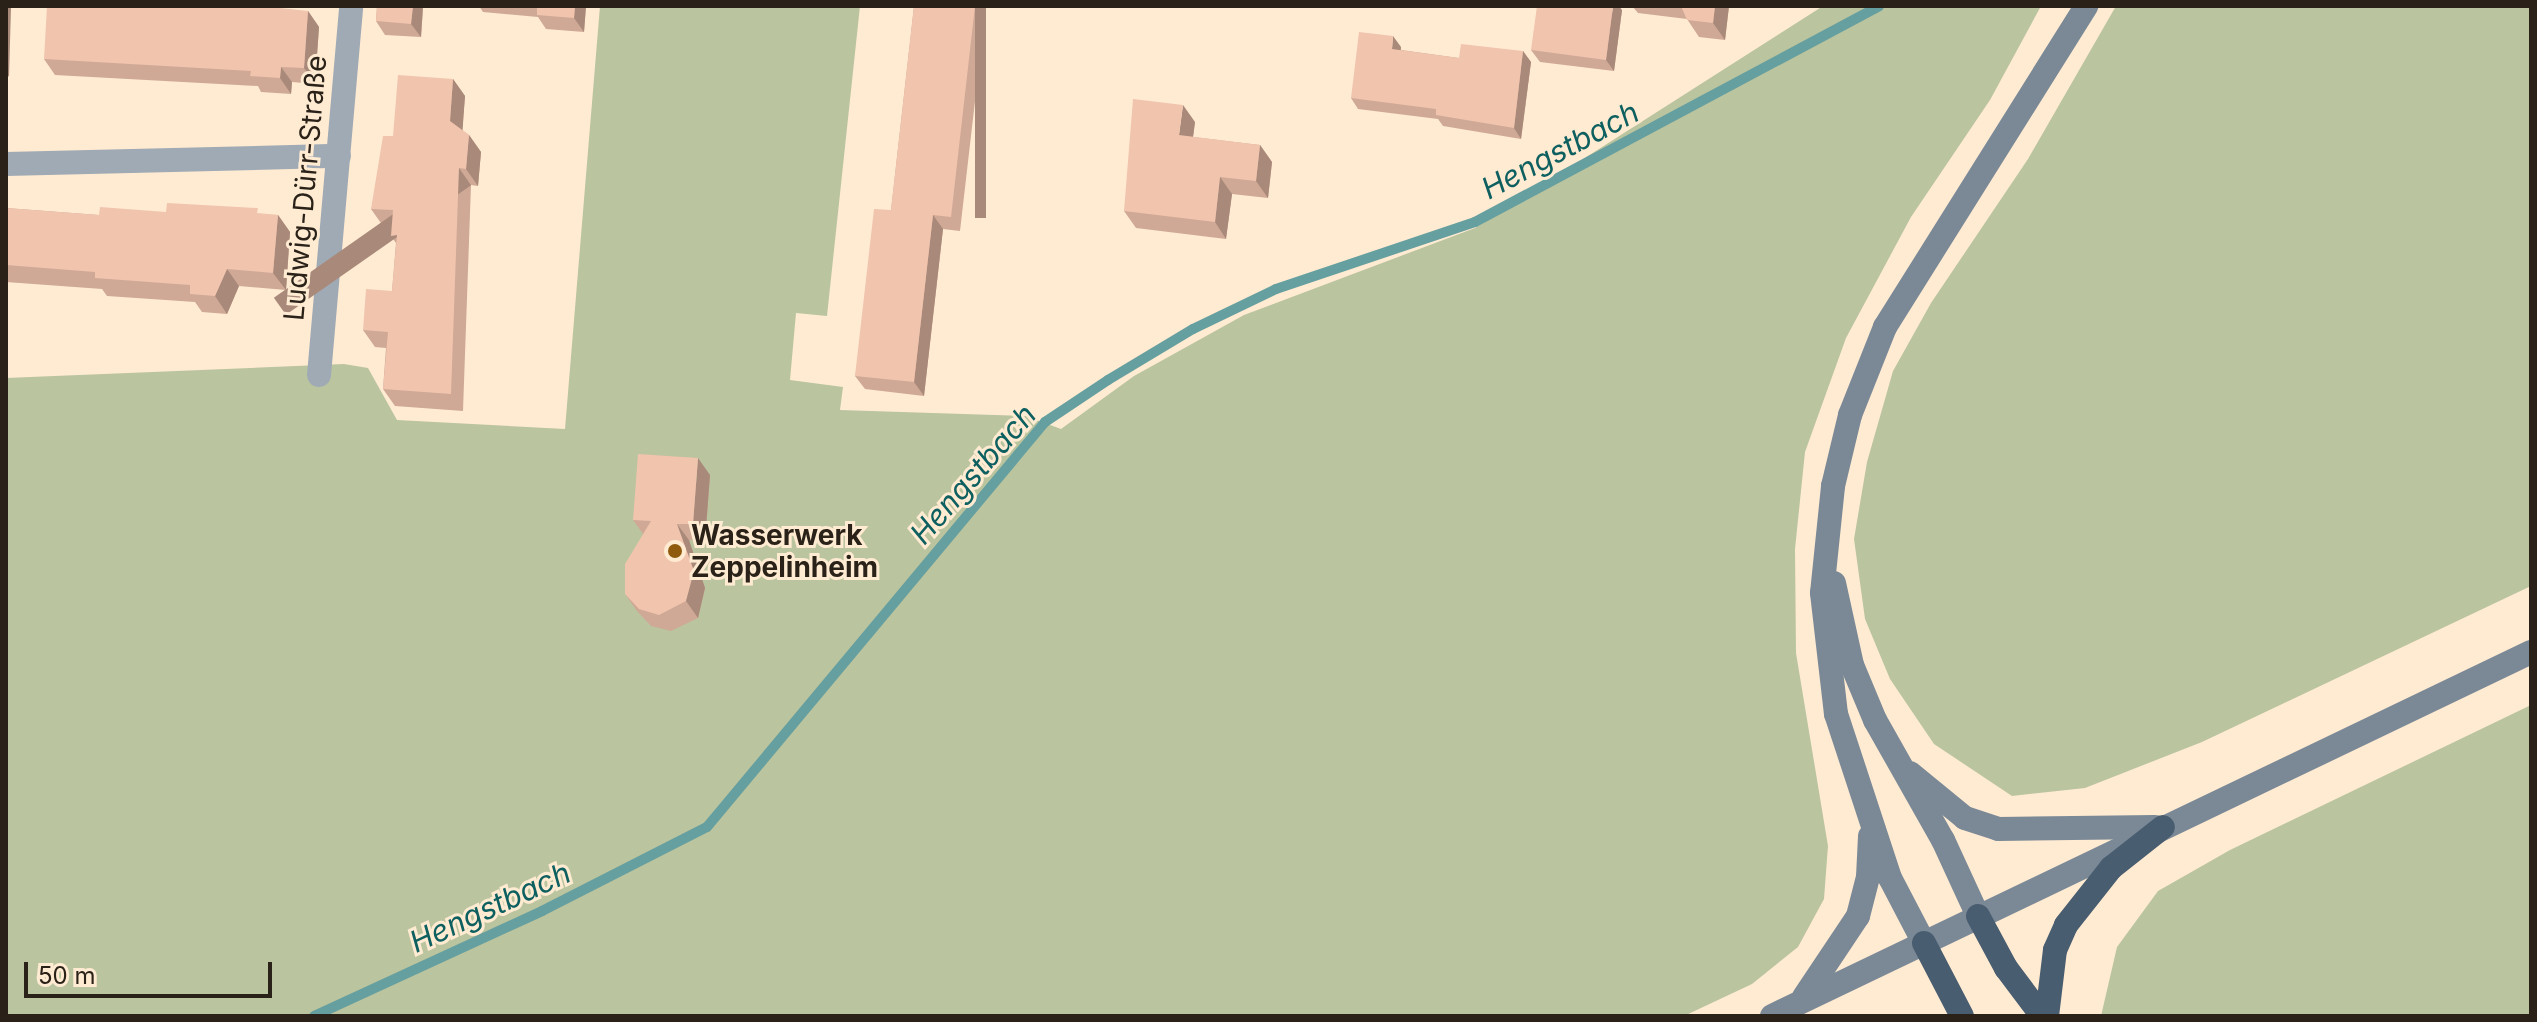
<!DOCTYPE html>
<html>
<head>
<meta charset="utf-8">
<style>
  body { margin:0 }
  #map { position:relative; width:2537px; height:1022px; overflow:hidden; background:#ffebd2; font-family:Inter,sans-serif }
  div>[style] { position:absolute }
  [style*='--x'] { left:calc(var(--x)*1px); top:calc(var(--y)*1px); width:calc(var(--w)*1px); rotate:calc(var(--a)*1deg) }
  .green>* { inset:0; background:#bac49f }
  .stream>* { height:10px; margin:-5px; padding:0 5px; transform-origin:5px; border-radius:5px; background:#669f9f }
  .street>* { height:24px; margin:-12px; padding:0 12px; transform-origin:12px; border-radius:12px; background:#a0aab4 }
  .secondary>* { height:24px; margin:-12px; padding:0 12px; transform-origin:12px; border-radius:12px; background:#7b8997 }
  .highway>* { height:24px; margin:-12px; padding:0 12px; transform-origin:12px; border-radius:12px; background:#495d70 }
  .wall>* { inset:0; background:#cfa996 }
  .shaded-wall>* { inset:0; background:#a9897a; transform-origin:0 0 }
  .building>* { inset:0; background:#f1c4ae }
  .dots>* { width:22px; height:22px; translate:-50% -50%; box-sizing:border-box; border:4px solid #ffebd2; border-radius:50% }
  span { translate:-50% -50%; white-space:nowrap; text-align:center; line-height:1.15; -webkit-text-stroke:6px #ffebd2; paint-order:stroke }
  .street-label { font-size:28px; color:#2a2219 }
  .poi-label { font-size:28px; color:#2a2219; font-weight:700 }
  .left { translate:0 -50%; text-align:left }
  .water-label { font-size:30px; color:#0e6060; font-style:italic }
  .frame { position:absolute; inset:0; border:8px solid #2a2219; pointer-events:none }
  .scale { position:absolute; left:24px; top:962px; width:248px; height:36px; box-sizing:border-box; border:4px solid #2a2219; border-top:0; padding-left:10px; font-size:24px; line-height:28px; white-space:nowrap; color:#2a2219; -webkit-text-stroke:6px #ffebd2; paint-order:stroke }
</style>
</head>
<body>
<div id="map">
  <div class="green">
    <div style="clip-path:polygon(600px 6px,860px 6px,827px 316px,796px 313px,790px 380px,843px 387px,840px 410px,1026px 416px,1061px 429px,1134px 376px,1244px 315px,1475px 228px,1823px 6px,2041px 6px,1990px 100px,1911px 217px,1846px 338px,1805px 452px,1795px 549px,1796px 653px,1828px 846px,1824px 899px,1798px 947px,1752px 984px,1684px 1016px,6px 1016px,6px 378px,344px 364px,368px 368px,397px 420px,565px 429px)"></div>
    <div style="clip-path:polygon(2116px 6px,2531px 6px,2531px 586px,2202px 742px,2085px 788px,2012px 796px,1934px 744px,1890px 679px,1865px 619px,1854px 539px,1867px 462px,1893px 371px,1931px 303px,2028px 159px)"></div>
    <div style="clip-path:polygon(2531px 705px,2531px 1016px,2101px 1016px,2117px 947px,2158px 891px,2230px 850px)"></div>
  </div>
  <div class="stream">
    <div style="--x:314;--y:1016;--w:251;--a:-24.7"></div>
    <div style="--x:542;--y:911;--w:185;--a:-27"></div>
    <div style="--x:707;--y:827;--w:528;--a:-50.15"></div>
    <div style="--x:1045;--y:422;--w:76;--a:-33.7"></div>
    <div style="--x:1108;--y:380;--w:99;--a:-31"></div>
    <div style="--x:1193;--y:329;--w:92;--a:-25.7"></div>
    <div style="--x:1276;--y:289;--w:210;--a:-18.6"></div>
    <div style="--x:1475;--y:222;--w:458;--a:-28.1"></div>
  </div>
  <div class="street">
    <div style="--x:6;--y:164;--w:333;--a:-1.4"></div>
    <div style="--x:319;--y:375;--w:370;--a:-85"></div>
  </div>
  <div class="secondary">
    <div style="--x:1834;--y:583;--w:84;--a:77.6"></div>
    <div style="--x:1852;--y:665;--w:60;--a:67.3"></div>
    <div style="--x:1875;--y:720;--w:138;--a:60.5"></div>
    <div style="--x:1943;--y:840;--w:84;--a:65.3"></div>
    <div style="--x:1910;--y:773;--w:71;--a:39.3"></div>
    <div style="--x:1965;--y:818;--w:35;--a:18"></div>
    <div style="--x:1998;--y:829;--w:157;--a:-0.7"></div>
    <div style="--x:1924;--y:943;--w:73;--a:-117.6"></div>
    <div style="--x:1890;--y:878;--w:173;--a:-108.2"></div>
    <div style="--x:1836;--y:714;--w:122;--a:-96.6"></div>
    <div style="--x:1822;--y:593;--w:108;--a:-84.1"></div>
    <div style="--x:1833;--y:486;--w:73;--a:-76.5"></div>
    <div style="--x:1850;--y:415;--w:95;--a:-68.3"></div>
    <div style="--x:1885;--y:327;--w:379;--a:-57.9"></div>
    <div style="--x:1804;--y:997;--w:97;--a:-56.3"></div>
    <div style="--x:1858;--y:916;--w:40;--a:-75.6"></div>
    <div style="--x:1868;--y:877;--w:41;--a:-87.2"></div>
    <div style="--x:1772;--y:1016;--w:842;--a:-25.62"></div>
  </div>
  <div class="highway">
    <div style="--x:1978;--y:916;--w:59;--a:61.7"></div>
    <div style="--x:2006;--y:968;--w:60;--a:53.1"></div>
    <div style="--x:1924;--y:943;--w:82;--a:62.5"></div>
    <div style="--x:2047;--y:1016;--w:66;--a:-83.1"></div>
    <div style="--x:2055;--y:950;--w:27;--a:-66"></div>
    <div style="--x:2066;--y:925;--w:73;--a:-51.7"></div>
    <div style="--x:2111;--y:868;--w:66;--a:-38.3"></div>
  </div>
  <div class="wall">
    <div style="clip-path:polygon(377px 6px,423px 6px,421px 37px,385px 35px,376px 21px)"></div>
    <div style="clip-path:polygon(479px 6px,586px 6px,584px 32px,546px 29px,538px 17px,483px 12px)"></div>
    <div style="clip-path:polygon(914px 6px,986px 6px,960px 231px,943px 229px,924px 396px,865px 389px,855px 376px,891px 210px)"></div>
    <div style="clip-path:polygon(1632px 6px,1729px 6px,1725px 40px,1699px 37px,1687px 19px,1638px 13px)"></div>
    <div style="clip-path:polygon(1622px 10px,1614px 71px,1540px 62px,1531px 50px)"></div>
    <div style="clip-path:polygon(308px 11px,319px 27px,315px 84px,292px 82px,291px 94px,261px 92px,258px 86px,55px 75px,44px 59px)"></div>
    <div style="clip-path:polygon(1401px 47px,1401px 50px,1459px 58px,1523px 51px,1531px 62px,1521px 139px,1443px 126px,1438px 119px,1358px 109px,1351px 98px)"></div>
    <div style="clip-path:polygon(453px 79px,465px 96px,462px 130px,469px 135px,481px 152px,478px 186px,471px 185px,463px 411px,395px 406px,383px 389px,386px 348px,375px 347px,363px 330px,392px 291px,396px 243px,391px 236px,391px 226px,383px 226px,371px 209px)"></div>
    <div style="clip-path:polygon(1195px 122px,1193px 137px,1260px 145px,1272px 162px,1268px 198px,1232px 194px,1226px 239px,1136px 228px,1124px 211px)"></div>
    <div style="clip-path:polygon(6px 208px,99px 215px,166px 212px,278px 215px,290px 232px,286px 290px,239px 286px,227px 314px,202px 312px,195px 302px,107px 296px,102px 289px,6px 282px)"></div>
    <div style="clip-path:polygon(710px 475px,705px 541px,689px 540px,705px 588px,698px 618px,671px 631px,651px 626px,637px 611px,625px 594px,643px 534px,633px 520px)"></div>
  </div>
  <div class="shaded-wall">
    <div style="clip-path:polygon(6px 6px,11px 7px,9px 77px,6px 73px)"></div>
    <div style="clip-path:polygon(413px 6px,423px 6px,421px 37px,411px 24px)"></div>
    <div style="clip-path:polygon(575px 6px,586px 6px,584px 32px,574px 18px)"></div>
    <div style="left:975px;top:6px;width:11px;height:212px"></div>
    <div style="clip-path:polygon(1613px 6px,1619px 6px,1622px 10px,1614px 71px,1606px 60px)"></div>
    <div style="clip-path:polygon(1715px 6px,1729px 6px,1725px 40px,1713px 23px)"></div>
    <div style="clip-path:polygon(308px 11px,319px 27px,315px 84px,304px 68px)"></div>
    <div style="clip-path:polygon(1393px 36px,1401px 47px,1399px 60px,1392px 49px)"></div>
    <div style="clip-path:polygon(1523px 51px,1531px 62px,1521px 139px,1514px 128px)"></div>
    <div style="clip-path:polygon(281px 67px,292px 82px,291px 94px,280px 78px)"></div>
    <div style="clip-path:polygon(453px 79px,465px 96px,462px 138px,450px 121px)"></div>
    <div style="clip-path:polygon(1183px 105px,1195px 122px,1191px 152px,1179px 135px)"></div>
    <div style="clip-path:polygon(469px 135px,481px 152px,478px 186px,466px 169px)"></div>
    <div style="clip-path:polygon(1260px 145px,1272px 162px,1268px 198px,1256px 181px)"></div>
    <div style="left:459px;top:168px;width:21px;height:226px;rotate:55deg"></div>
    <div style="clip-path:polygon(1220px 177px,1232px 194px,1226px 239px,1215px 222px)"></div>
    <div style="clip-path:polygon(278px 215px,290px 232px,286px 290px,273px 273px)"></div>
    <div style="clip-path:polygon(933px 215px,943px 229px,924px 396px,914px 382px)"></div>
    <div style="clip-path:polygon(227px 269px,239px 286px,227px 314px,215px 296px)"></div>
    <div style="clip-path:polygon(698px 458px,710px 475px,705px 541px,693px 524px)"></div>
    <div style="clip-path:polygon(677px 524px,689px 540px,705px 588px,698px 618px,686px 601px)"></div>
  </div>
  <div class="building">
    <div style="clip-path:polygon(47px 6px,262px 6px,308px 11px,304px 68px,281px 67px,280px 78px,250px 76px,251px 71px,44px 59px)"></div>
    <div style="clip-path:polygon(377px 6px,413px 6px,411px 24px,376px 21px)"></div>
    <div style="clip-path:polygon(537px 6px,575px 6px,574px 18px,537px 15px)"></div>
    <div style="clip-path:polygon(914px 6px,975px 6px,951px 217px,933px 215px,914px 382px,855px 376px,874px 209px,891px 210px)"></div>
    <div style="clip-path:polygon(1537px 6px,1613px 6px,1606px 60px,1531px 50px)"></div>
    <div style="clip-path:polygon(1681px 6px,1715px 6px,1713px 23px,1687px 20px)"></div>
    <div style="clip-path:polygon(1359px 32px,1393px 36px,1392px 49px,1459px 58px,1461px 44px,1523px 51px,1514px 128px,1436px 115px,1436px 109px,1351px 98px)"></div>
    <div style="clip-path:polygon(398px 75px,453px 79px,450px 121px,469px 135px,466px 169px,459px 168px,451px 394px,383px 389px,388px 332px,363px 330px,366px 289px,392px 291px,397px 235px,391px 236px,393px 210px,371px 209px,383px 136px,393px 136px)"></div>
    <div style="clip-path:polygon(1133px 99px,1183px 105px,1179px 135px,1260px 145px,1256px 181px,1220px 177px,1215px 222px,1124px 211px)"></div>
    <div style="clip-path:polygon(167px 203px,258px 208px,257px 213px,278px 215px,273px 273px,227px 269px,215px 296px,190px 294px,190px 285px,95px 278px,95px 272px,6px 265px,6px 208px,99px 215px,100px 207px,166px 212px)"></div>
    <div style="clip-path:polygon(638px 454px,698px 458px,693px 524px,677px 524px,694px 571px,686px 601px,659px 615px,639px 609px,625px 594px,625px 564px,651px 521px,633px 520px)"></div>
  </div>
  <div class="dots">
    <div style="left:675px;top:551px;background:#905a0e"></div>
  </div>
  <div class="street-label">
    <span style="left:305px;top:188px;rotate:-85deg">Ludwig-Dürr-Straße</span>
  </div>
  <div class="poi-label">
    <span class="left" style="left:691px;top:551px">Wasserwerk<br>Zeppelinheim</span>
  </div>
  <div class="water-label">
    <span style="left:1560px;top:150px;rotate:-28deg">Hengstbach</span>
    <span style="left:973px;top:474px;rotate:-49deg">Hengstbach</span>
    <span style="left:490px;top:907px;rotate:-25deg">Hengstbach</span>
  </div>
  <div class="frame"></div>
  <div class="scale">50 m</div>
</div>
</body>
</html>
